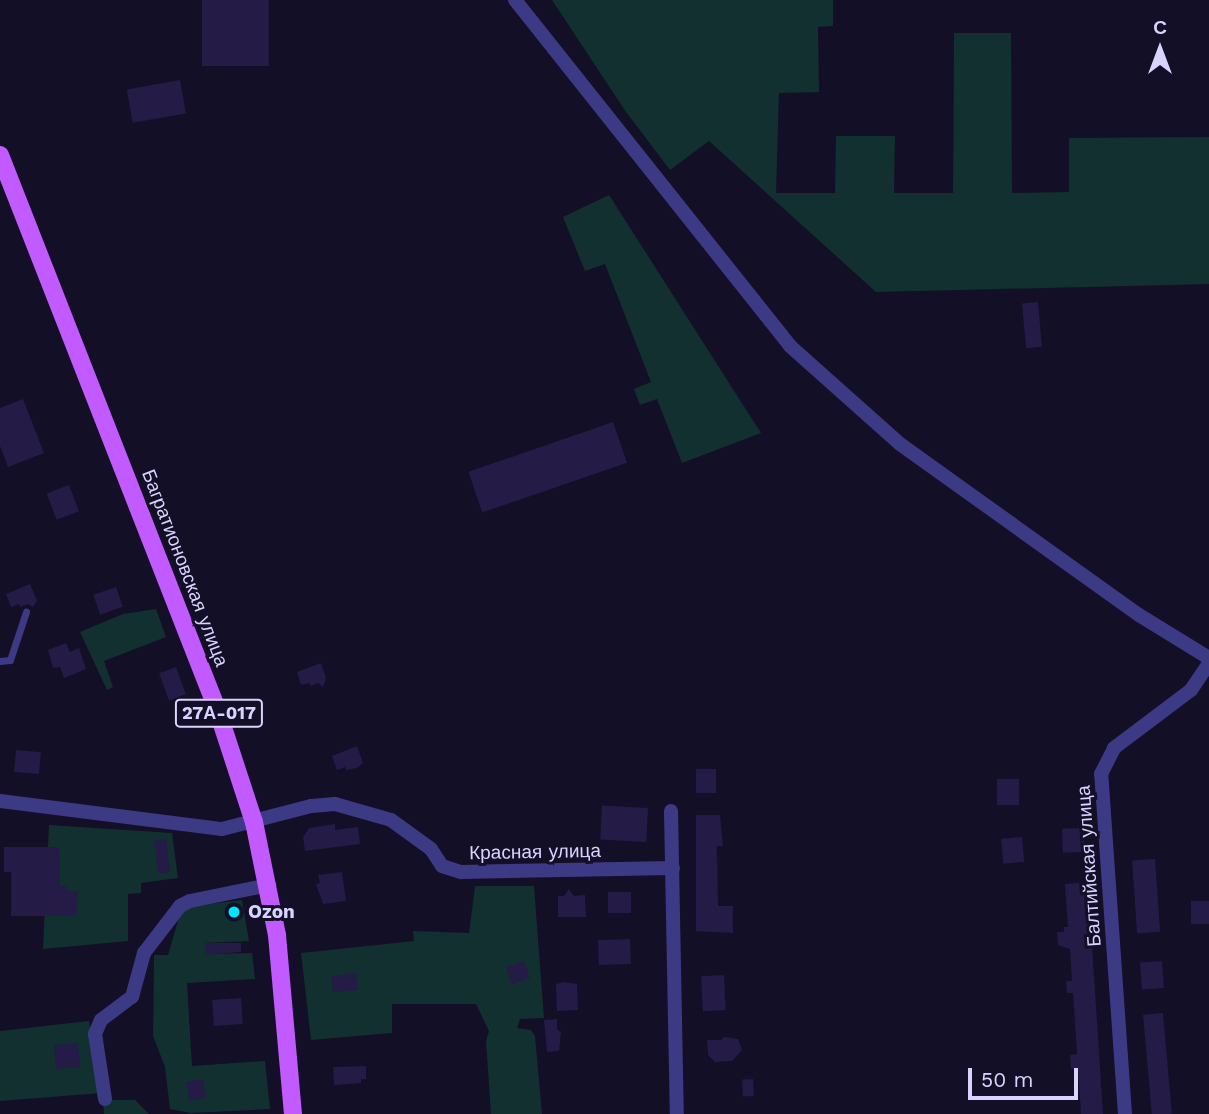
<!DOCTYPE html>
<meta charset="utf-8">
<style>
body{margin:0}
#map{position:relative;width:1209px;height:1114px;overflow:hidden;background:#130f26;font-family:"Work Sans",sans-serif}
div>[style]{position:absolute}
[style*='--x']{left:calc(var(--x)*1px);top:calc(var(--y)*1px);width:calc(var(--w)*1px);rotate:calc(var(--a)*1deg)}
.green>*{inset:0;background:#12302f}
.building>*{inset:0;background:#241b47;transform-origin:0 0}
.service>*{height:7px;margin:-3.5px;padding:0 3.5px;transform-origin:3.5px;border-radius:3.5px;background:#3d3a85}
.minor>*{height:14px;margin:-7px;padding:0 7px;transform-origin:7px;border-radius:7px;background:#3d3a85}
.primary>*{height:18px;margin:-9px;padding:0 9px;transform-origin:9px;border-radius:9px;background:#c25bff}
.dots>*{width:19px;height:19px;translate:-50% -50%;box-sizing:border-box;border:4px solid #130f26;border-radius:50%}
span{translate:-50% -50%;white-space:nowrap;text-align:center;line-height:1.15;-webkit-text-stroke:6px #130f26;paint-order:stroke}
.shield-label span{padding:2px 5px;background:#130f26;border:2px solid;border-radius:5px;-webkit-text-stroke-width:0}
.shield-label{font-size:18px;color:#d9d4ff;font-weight:700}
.street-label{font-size:19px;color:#d9d4ff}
.poi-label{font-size:19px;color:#d9d4ff;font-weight:700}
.left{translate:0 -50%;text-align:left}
.north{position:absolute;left:1125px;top:14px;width:70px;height:70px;-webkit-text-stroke:5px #130f26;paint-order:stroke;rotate:0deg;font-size:19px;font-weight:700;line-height:28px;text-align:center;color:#d9d4ff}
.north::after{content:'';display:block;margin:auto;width:24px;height:32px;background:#d9d4ff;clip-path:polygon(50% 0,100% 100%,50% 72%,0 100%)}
.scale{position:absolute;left:968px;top:1068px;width:110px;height:32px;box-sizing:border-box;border:4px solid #d9d4ff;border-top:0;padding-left:9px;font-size:21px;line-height:24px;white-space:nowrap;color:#d9d4ff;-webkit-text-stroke:5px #130f26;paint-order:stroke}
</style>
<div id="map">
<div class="green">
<div style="clip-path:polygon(552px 0,833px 0,833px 26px,818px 27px,819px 92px,779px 93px,776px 193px,835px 193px,836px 136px,895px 136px,894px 193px,953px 193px,954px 33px,1011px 33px,1012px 193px,1069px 192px,1069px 138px,1209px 137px,1209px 284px,876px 292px,709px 141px,670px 170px,626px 112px)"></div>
<div style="clip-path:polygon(609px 195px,761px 433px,682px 463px,657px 399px,640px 405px,634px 389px,651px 382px,605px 264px,585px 271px,563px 217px)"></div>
<div style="clip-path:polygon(156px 609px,166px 637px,104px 661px,113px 687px,107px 690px,80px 632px,123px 614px)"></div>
<div style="clip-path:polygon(49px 825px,172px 833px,178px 878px,141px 883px,141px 893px,128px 894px,128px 941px,43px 949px)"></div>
<div style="clip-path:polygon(475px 886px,534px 886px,544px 1018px,520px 1019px,517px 1028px,531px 1030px,535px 1036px,542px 1114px,491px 1114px,486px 1041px,489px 1031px,476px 1004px,392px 1004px,392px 1033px,311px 1040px,301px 953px,414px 941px,413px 931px,469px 933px)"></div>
<div style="clip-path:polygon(242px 900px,249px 941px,205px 943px,205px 954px,252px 953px,255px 979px,187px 983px,192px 1066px,265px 1061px,270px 1109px,191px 1113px,170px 1109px,165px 1067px,153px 1036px,154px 955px,168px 955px,182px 907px)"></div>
<div style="clip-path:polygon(89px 1021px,102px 1093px,0 1101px,0 1031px)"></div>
<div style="clip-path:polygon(103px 1100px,135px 1100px,149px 1114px,104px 1114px)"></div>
</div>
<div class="building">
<div style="left:202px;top:0;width:67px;height:66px"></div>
<div style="left:180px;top:80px;width:34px;height:54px;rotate:80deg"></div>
<div style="left:1038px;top:302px;width:45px;height:16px;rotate:85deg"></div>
<div style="clip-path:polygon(23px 399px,44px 453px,8px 467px,0 446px,0 408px)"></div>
<div style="left:613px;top:422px;width:43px;height:153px;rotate:71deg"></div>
<div style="left:69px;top:485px;width:28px;height:24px;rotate:69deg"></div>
<div style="clip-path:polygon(30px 584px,37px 601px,33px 607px,28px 604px,20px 607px,19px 604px,11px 607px,6px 594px)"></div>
<div style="left:116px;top:587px;width:21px;height:24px;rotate:71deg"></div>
<div style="clip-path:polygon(66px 643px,70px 652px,79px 648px,86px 669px,64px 678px,60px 667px,53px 668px,48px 650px)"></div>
<div style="clip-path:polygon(321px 663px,326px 678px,323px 687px,318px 683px,311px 686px,309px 683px,301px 685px,297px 672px)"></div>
<div style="left:176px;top:667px;width:29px;height:18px;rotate:70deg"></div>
<div style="clip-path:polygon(357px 746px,363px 763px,357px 768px,346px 770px,345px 767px,337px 770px,332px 756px)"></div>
<div style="left:16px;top:750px;width:25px;height:22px;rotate:5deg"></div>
<div style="left:696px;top:769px;width:20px;height:24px"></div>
<div style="left:997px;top:779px;width:22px;height:26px"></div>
<div style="left:648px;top:808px;width:34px;height:46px;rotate:93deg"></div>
<div style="clip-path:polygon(696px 815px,720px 815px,723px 846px,717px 846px,718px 906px,733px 906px,733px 933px,696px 931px)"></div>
<div style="clip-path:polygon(335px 824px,335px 830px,358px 827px,360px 844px,305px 851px,303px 837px,309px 828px)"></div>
<div style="left:1084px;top:828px;width:24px;height:22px;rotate:88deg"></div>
<div style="left:1022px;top:837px;width:25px;height:21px;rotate:85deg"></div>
<div style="left:166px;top:839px;width:33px;height:12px;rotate:83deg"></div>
<div style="clip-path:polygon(4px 847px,59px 847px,60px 886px,66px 886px,67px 891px,78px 891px,76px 916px,11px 916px,11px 872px,4px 872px)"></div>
<div style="left:1155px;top:859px;width:73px;height:23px;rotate:86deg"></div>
<div style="clip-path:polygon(342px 872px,346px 901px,323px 904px,316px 884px,320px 883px,318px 875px)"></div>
<div style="clip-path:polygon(1088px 882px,1095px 991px,1103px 1114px,1081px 1114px,1078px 1068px,1071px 1069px,1070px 1055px,1077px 1054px,1073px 993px,1067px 993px,1066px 981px,1072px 981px,1070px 949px,1058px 945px,1057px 932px,1064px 932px,1064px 927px,1068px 927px,1065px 884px)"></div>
<div style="clip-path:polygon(569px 889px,574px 896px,585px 895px,586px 917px,558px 917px,558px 896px,564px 896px)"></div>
<div style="left:631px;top:892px;width:21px;height:23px;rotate:90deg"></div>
<div style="left:1209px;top:901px;width:23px;height:18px;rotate:90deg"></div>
<div style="left:630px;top:939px;width:25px;height:32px;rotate:88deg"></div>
<div style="clip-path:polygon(205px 943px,241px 943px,241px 952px,205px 955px)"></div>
<div style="left:524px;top:961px;width:18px;height:19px;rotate:71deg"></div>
<div style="left:1162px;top:961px;width:27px;height:22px;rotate:86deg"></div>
<div style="left:356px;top:973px;width:17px;height:25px;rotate:83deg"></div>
<div style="left:724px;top:975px;width:35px;height:23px;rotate:87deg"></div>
<div style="clip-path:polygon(564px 982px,577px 984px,578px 1010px,557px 1011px,556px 984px)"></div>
<div style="left:241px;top:998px;width:26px;height:29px;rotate:86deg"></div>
<div style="left:1163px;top:1013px;width:101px;height:20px;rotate:85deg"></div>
<div style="clip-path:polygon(557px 1019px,557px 1029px,561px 1032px,559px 1051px,547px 1052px,544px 1020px)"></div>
<div style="clip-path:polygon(724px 1037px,738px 1039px,742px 1050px,732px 1061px,715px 1062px,708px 1055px,707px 1040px,721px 1040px)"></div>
<div style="left:78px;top:1043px;width:24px;height:24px;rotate:85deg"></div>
<div style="clip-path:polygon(366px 1066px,366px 1079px,361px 1079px,361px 1083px,334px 1085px,333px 1067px)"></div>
<div style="left:203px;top:1079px;width:19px;height:17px;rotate:81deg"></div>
<div style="left:753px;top:1079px;width:17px;height:11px;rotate:87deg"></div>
</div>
<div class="service">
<div style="--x:0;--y:661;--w:10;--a:-6"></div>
<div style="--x:10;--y:660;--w:51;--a:-71.6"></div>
</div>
<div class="minor">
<div style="--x:515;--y:0;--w:442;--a:51.5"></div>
<div style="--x:790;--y:346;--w:147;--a:41.7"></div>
<div style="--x:900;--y:444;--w:294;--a:35.6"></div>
<div style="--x:1139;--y:615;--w:82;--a:31.6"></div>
<div style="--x:0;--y:801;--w:224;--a:7.2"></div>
<div style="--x:222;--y:829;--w:92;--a:-14.5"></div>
<div style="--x:311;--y:806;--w:24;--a:-5"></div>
<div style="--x:335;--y:804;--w:58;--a:15.9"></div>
<div style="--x:391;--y:820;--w:49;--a:35.9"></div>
<div style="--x:431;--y:849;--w:20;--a:57"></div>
<div style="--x:442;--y:866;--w:20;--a:18"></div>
<div style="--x:461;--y:872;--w:212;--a:-1.1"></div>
<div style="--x:671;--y:811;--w:303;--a:88.9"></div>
<div style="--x:105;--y:1099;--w:66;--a:-98.7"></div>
<div style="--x:95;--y:1034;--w:15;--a:-67"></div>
<div style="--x:101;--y:1020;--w:39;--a:-37"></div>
<div style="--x:132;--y:997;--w:46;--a:-74.7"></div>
<div style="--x:144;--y:953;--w:59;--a:-52.5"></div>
<div style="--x:180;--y:906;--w:11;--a:-27"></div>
<div style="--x:190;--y:901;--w:81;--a:-11.4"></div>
<div style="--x:1125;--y:1114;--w:341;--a:-94"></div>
<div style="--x:1101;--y:774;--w:29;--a:-63"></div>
<div style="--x:1114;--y:748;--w:96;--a:-37"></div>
<div style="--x:1191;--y:690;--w:32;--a:-56"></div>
</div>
<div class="primary">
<div style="--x:0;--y:155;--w:595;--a:68.61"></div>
<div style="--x:217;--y:709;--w:119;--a:71.9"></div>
<div style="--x:254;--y:822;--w:115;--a:78.5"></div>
<div style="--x:277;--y:935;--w:180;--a:84.9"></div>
</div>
<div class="dots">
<div style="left:234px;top:912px;background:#00e5ff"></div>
</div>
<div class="shield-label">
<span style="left:219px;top:713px">27А-017</span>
</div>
<div class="street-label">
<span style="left:185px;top:568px;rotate:69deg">Багратионовская улица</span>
<span style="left:535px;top:852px;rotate:-1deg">Красная улица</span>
<span style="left:1089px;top:866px;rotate:-94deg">Балтийская улица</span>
</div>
<div class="poi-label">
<span class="left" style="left:248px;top:912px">Ozon</span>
</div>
<div class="north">С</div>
<div class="scale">50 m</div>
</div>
